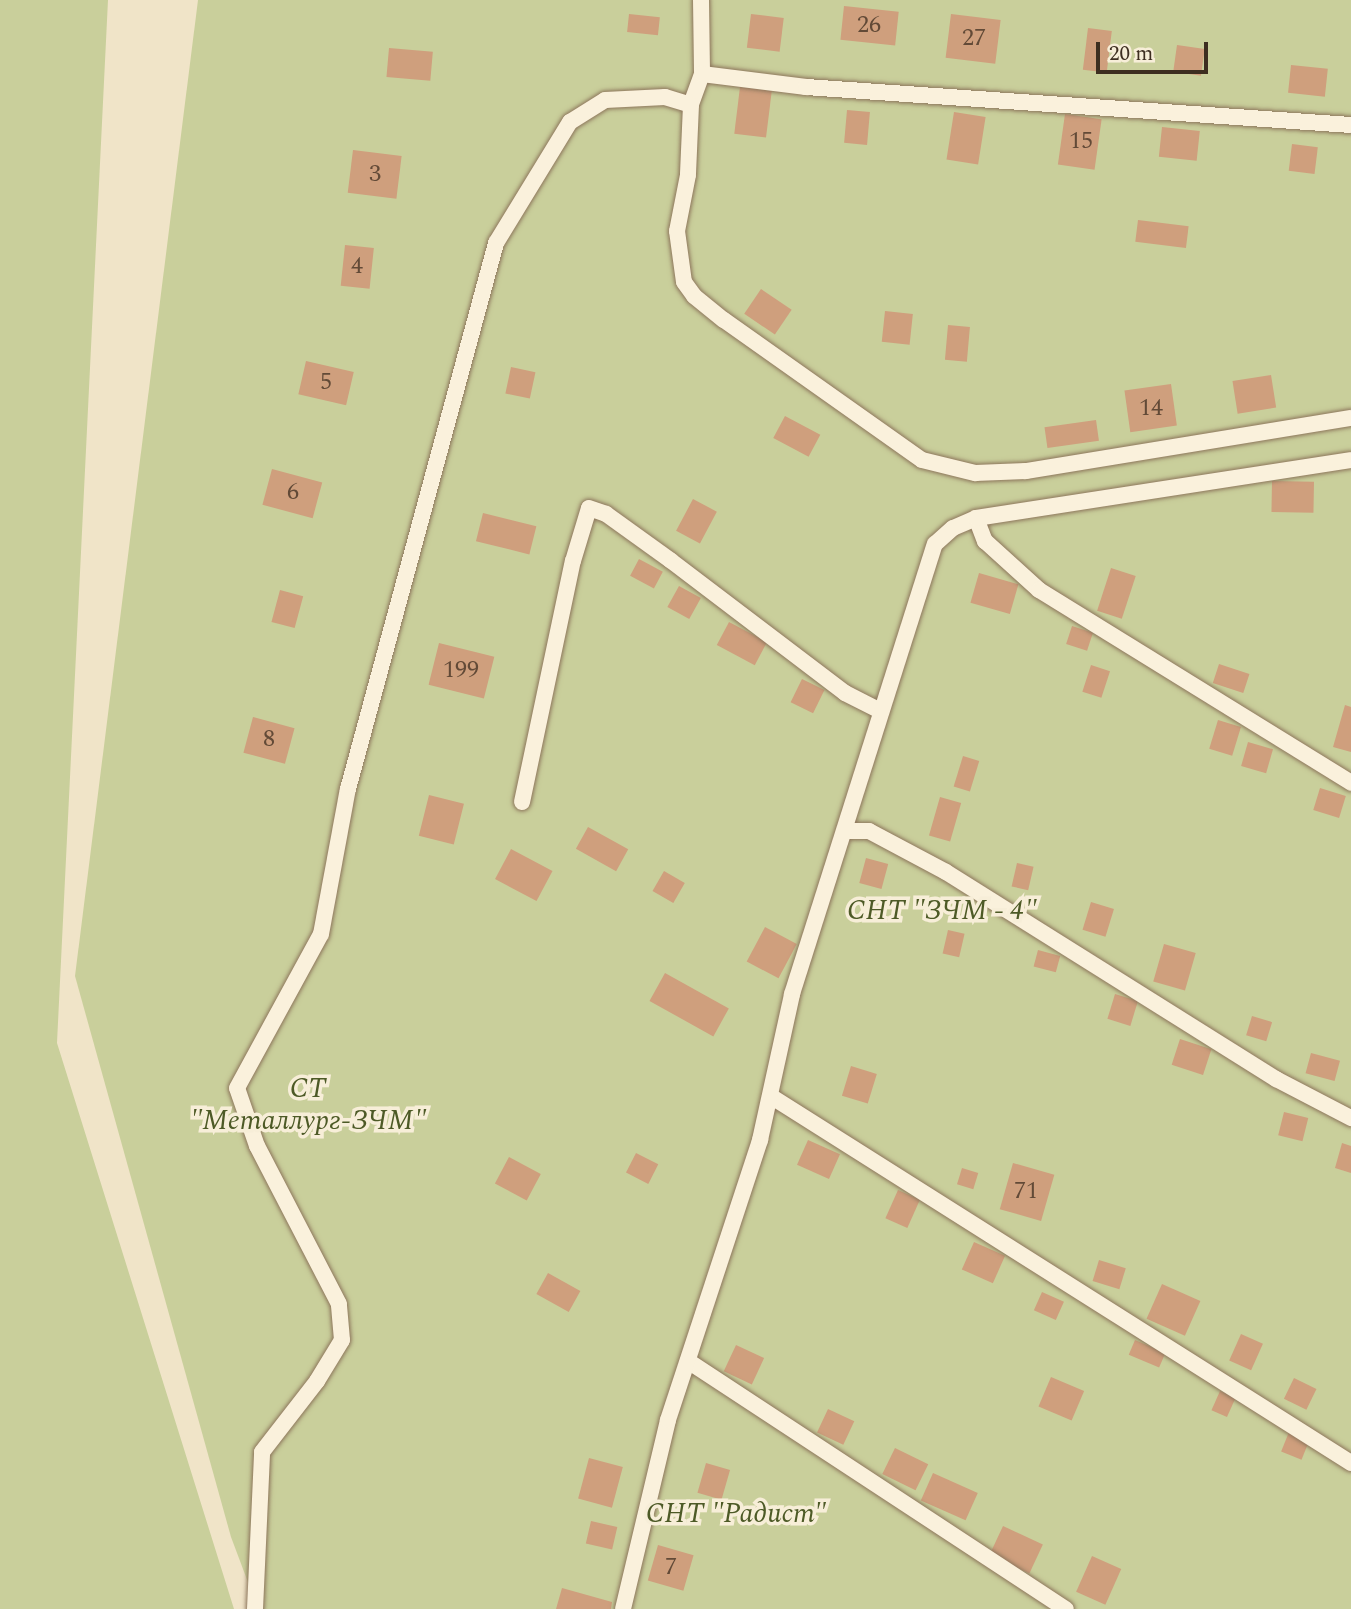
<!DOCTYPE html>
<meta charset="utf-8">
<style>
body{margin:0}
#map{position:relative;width:1351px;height:1609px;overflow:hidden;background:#f0e4c8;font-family:Spectral,serif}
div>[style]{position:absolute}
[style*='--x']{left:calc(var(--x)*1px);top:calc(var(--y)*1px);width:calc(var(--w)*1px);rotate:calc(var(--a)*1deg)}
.green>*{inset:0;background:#c9cf9b}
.building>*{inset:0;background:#cf9f7d;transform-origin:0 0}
.roads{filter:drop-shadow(0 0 2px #8d765c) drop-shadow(0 0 2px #8d765c)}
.service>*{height:16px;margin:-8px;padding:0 8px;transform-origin:8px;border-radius:8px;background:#faf1dc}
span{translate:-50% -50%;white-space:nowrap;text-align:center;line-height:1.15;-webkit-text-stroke:7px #f7eed8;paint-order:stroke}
.number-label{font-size:24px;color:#624a37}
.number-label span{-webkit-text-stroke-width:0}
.park-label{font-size:28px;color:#4d5a26;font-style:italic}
.scale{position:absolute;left:1096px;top:42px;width:112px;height:32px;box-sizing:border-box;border:4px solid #3d2e20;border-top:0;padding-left:9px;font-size:21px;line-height:24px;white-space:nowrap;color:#3d2e20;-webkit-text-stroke:5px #f7eed8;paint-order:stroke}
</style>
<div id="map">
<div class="green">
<div style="clip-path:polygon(0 0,108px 0,57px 1043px,234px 1609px,0 1609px)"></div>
<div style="clip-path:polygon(198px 0,1351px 0,1351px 1609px,258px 1609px,231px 1537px,75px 976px)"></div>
</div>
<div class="building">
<div style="left:844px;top:6px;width:55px;height:34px;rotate:6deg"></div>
<div style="left:629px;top:14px;width:31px;height:18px;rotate:6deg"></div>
<div style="left:751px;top:14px;width:33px;height:34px;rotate:7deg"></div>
<div style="left:951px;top:14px;width:50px;height:44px;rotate:7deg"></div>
<div style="left:1088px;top:28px;width:24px;height:42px;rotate:7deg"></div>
<div style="left:1177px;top:45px;width:28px;height:27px;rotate:8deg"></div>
<div style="left:389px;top:48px;width:44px;height:29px;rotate:5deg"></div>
<div style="left:1291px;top:65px;width:37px;height:28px;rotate:6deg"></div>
<div style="left:740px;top:87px;width:32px;height:47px;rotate:7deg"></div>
<div style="left:847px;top:110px;width:23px;height:33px;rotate:5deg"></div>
<div style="left:954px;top:112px;width:32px;height:48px;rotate:9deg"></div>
<div style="left:1065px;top:114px;width:37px;height:51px;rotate:8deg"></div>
<div style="left:1162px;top:127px;width:38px;height:30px;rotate:6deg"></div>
<div style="left:1292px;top:144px;width:26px;height:27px;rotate:7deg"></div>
<div style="left:353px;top:150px;width:49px;height:43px;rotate:7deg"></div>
<div style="left:1138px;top:220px;width:51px;height:22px;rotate:7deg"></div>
<div style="left:345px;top:245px;width:29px;height:41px;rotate:6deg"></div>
<div style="left:761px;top:289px;width:37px;height:30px;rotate:34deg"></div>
<div style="left:885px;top:311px;width:28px;height:31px;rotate:6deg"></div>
<div style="left:948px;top:325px;width:22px;height:35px;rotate:5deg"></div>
<div style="left:306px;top:361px;width:49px;height:34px;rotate:13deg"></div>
<div style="left:511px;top:367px;width:25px;height:27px;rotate:12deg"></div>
<div style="left:1271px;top:375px;width:33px;height:39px;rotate:81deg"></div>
<div style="left:1171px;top:384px;width:42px;height:47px;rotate:82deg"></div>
<div style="left:785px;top:416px;width:40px;height:25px;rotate:28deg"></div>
<div style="left:1096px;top:420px;width:21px;height:52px;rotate:82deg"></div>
<div style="left:272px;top:469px;width:52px;height:37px;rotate:15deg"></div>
<div style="left:1272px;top:481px;width:42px;height:31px;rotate:1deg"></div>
<div style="left:693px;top:499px;width:27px;height:36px;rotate:28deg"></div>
<div style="left:483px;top:513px;width:55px;height:29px;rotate:14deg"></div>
<div style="left:639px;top:559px;width:27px;height:19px;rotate:28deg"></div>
<div style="left:1111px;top:568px;width:26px;height:45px;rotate:18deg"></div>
<div style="left:979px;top:573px;width:41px;height:31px;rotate:16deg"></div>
<div style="left:679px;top:586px;width:25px;height:24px;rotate:29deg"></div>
<div style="left:280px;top:590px;width:24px;height:33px;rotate:15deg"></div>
<div style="left:729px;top:622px;width:43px;height:26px;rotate:28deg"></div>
<div style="left:1072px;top:626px;width:22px;height:19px;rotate:18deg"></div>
<div style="left:439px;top:643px;width:57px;height:43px;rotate:14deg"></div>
<div style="left:1219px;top:664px;width:32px;height:20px;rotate:18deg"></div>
<div style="left:1091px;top:665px;width:20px;height:28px;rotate:18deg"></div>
<div style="left:802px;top:679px;width:25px;height:26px;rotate:26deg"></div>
<div style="clip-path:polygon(1345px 705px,1351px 707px,1351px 752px,1333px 747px)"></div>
<div style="left:253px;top:717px;width:43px;height:37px;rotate:15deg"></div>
<div style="left:1218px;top:720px;width:24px;height:30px;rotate:17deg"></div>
<div style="left:1248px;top:742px;width:26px;height:25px;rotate:16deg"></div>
<div style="left:963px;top:756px;width:17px;height:32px;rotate:17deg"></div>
<div style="left:1320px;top:788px;width:27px;height:23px;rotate:17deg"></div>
<div style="left:429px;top:795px;width:36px;height:42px;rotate:14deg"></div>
<div style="left:940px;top:797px;width:22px;height:40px;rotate:16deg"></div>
<div style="left:588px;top:827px;width:46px;height:25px;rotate:29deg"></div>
<div style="left:511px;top:849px;width:47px;height:34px;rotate:28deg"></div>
<div style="left:866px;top:858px;width:23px;height:26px;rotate:15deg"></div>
<div style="left:1017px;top:863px;width:17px;height:24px;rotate:13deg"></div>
<div style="left:664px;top:871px;width:24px;height:23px;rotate:30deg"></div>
<div style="left:1091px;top:902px;width:24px;height:29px;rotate:17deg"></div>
<div style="left:765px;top:927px;width:36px;height:39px;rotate:28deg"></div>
<div style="left:948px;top:930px;width:17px;height:24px;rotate:13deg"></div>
<div style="left:1164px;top:944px;width:33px;height:39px;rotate:16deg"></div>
<div style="left:1038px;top:950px;width:23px;height:17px;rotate:15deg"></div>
<div style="left:665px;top:973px;width:73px;height:32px;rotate:29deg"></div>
<div style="left:1115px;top:994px;width:24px;height:26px;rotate:17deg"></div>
<div style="left:1252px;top:1016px;width:21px;height:20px;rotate:17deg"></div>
<div style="left:1180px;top:1039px;width:33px;height:27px;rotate:18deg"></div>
<div style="left:1311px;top:1053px;width:30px;height:21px;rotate:15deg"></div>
<div style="left:851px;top:1066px;width:27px;height:31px;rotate:17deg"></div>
<div style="left:1284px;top:1112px;width:25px;height:24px;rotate:14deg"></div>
<div style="left:808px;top:1140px;width:35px;height:27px;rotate:24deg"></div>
<div style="clip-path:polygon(1342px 1143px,1351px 1146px,1351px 1173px,1335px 1168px)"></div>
<div style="left:636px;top:1153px;width:25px;height:22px;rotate:27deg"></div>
<div style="left:509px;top:1157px;width:36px;height:30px;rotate:28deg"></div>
<div style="left:1013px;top:1163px;width:43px;height:48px;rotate:16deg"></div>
<div style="left:962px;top:1168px;width:17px;height:17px;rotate:17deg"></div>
<div style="left:898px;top:1190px;width:24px;height:31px;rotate:24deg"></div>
<div style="left:974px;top:1242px;width:34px;height:30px;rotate:24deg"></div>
<div style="left:1099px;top:1260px;width:28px;height:22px;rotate:17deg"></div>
<div style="left:548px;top:1273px;width:37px;height:24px;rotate:29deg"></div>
<div style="left:1162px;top:1284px;width:42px;height:38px;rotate:24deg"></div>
<div style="left:1042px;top:1292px;width:24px;height:20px;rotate:24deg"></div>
<div style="left:1241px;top:1334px;width:24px;height:29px;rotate:24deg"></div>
<div style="left:1135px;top:1340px;width:33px;height:16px;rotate:23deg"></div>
<div style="left:736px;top:1345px;width:31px;height:29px;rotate:25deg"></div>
<div style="left:1051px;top:1377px;width:36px;height:32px;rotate:23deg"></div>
<div style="left:1294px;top:1378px;width:25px;height:23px;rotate:26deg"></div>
<div style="left:1220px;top:1391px;width:17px;height:21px;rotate:24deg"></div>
<div style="left:828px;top:1409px;width:29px;height:26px;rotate:25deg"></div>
<div style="left:1289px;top:1432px;width:22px;height:21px;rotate:22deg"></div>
<div style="left:895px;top:1448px;width:37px;height:29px;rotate:26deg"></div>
<div style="left:589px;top:1458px;width:35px;height:42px;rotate:15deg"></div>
<div style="left:706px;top:1463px;width:25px;height:31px;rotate:16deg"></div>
<div style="left:933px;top:1473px;width:49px;height:30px;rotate:24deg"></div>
<div style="left:591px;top:1521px;width:27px;height:23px;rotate:13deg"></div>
<div style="left:1003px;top:1526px;width:44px;height:32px;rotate:25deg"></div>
<div style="left:658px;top:1545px;width:37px;height:37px;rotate:16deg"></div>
<div style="left:1092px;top:1556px;width:32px;height:39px;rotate:24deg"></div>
<div style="clip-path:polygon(562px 1588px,612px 1602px,611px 1609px,556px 1609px)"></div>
</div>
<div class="roads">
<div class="service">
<div style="--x:701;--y:0;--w:74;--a:89.2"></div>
<div style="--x:702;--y:74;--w:33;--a:110"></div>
<div style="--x:691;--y:105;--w:70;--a:92.5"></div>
<div style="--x:688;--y:175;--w:57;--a:101.1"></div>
<div style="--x:677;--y:231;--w:51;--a:82.2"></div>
<div style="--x:684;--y:282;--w:17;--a:54"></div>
<div style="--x:694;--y:296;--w:38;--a:39"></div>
<div style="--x:724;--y:320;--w:242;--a:35.3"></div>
<div style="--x:922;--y:460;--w:55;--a:13.8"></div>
<div style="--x:975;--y:473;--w:51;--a:-2.2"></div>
<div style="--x:1026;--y:471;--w:329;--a:-9.3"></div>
<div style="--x:702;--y:74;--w:105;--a:7.1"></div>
<div style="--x:806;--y:87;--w:546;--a:3.99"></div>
<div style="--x:976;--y:518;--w:25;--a:69"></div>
<div style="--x:985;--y:541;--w:73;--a:42.2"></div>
<div style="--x:1039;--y:590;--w:367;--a:31.7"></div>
<div style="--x:522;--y:802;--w:246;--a:-78.1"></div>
<div style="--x:573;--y:561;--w:55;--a:-73.2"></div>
<div style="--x:589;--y:508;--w:18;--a:19"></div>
<div style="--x:606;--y:514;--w:79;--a:35.7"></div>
<div style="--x:670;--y:560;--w:220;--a:37.2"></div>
<div style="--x:845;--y:693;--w:39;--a:27"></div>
<div style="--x:845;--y:831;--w:24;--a:0"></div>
<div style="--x:869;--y:831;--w:87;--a:28"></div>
<div style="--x:946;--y:872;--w:390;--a:32.1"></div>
<div style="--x:1276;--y:1079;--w:85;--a:27.5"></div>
<div style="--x:772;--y:1097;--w:685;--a:32.3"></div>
<div style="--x:688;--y:1361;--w:452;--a:33.3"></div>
<div style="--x:255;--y:1609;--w:157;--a:-87.4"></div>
<div style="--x:262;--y:1452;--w:90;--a:-52.2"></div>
<div style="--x:317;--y:1381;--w:48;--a:-58.6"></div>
<div style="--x:342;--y:1340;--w:36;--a:-95"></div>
<div style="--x:339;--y:1304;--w:178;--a:-117.4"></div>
<div style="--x:257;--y:1146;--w:61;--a:-109"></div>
<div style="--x:237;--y:1088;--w:175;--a:-61.4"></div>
<div style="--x:321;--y:934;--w:147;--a:-79.5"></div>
<div style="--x:348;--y:789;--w:566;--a:-74.83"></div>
<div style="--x:496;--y:243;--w:142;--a:-58.6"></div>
<div style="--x:570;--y:122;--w:41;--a:-32.2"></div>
<div style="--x:605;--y:100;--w:60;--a:-2.9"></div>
<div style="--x:665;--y:97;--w:27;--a:17"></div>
<div style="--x:623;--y:1609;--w:194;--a:-76.6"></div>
<div style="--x:668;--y:1420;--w:295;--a:-71.8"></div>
<div style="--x:760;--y:1140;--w:149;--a:-77.6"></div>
<div style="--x:792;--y:994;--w:472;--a:-72.4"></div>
<div style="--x:935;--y:544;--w:24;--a:-42"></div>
<div style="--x:953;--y:528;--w:25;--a:-23"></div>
<div style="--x:976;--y:518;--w:379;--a:-8.8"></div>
</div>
</div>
<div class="number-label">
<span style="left:869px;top:26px">26</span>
<span style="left:974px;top:39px">27</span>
<span style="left:1081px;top:142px">15</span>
<span style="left:375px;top:175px">3</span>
<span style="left:357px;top:267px">4</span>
<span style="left:326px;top:383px">5</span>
<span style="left:1151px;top:409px">14</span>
<span style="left:293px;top:493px">6</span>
<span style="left:461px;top:671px">199</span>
<span style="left:269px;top:740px">8</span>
<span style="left:1026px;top:1192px">71</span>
<span style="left:671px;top:1568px">7</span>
</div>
<div class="park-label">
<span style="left:942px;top:911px">СНТ "ЗЧМ - 4"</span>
<span style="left:308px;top:1105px">СТ<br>"Металлург-ЗЧМ"</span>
<span style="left:736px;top:1514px">СНТ "Радист"</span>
</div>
<div class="scale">20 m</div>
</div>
